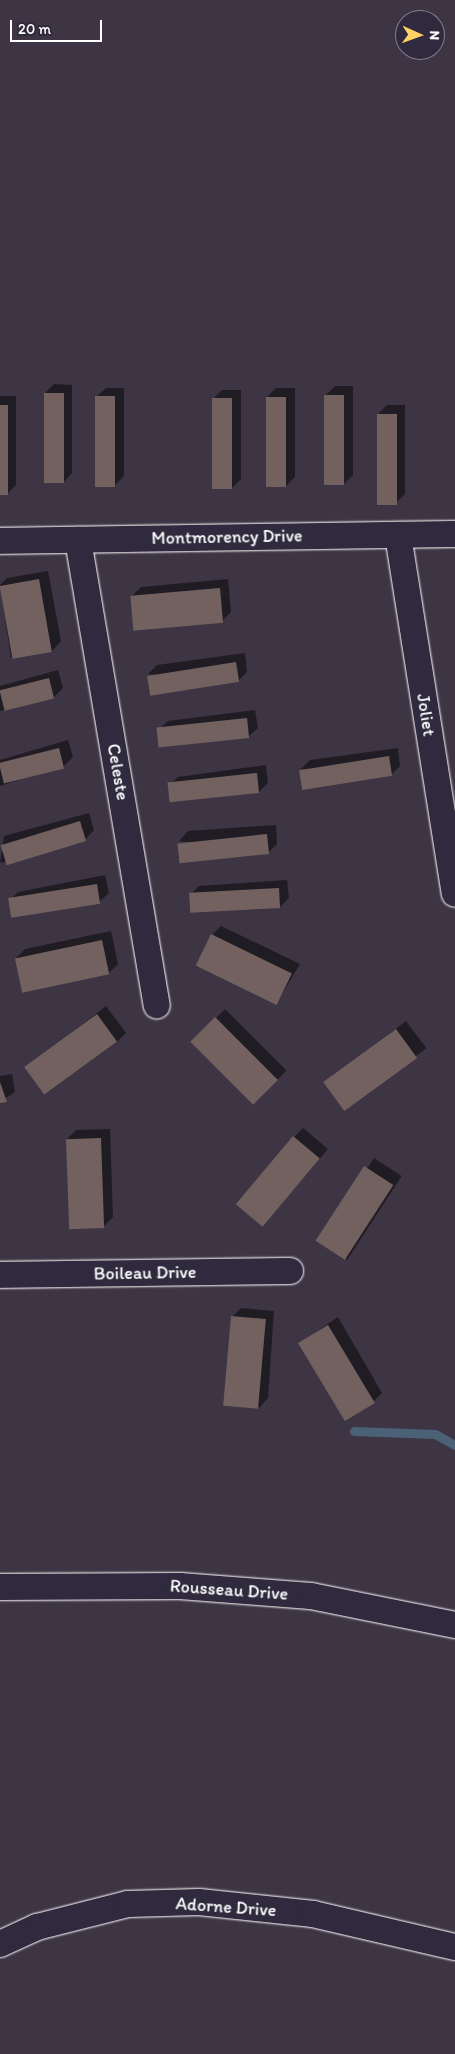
<!DOCTYPE html>
<style>
body{margin:0}
#map{position:relative;width:455px;height:2054px;overflow:hidden;background:#3d3544;font-family:Itim,sans-serif}
div>[style]{position:absolute}
[style*='--x']{left:calc(var(--x)*1px);top:calc(var(--y)*1px);width:calc(var(--w)*1px);rotate:calc(var(--a)*1deg)}
.shadow>*{inset:0;background:#0007;transform-origin:0 0}
.stream>*{height:9px;margin:-4.5px;padding:0 4.5px;transform-origin:4.5px;border-radius:4.5px;background:#4b6176}
.building>*{inset:0;background:#736160;transform-origin:0 0}
.roads{filter:drop-shadow(0 0 1px #fff) drop-shadow(0 0 1px #fff)}
.minor>*{height:26px;margin:-13px;padding:0 13px;transform-origin:13px;border-radius:13px;background:#2f2a3d}
span{translate:-50% -50%;white-space:nowrap;text-align:center;line-height:1.15;-webkit-text-stroke:4px #2f2a3d;paint-order:stroke}
.street-label{font-size:18px;color:#fff}
.north{position:absolute;left:395px;top:10px;width:50px;height:50px;box-sizing:border-box;background:#2f2a3d;border:1px solid #827f8b;border-radius:50%;rotate:92deg;font-size:14px;font-weight:700;line-height:20px;text-align:center;color:#fff}
.north::after{content:'';display:block;margin:auto;width:18px;height:22px;background:#ffd166;clip-path:polygon(50% 0,100% 100%,50% 72%,0 100%)}
.scale{position:absolute;left:10px;top:20px;width:92px;height:22px;box-sizing:border-box;border:2px solid #fff;border-top:0;padding-left:6px;font-size:15px;line-height:18px;white-space:nowrap;color:#fff;-webkit-text-stroke:4px #2f2a3d;paint-order:stroke}
</style>
<div id="map">
<div class="shadow">
<div style="clip-path:polygon(54px 384px,72px 385px,72px 473px,63px 483px,45px 393px)"></div>
<div style="clip-path:polygon(335px 386px,353px 386px,353px 475px,344px 484px,326px 395px)"></div>
<div style="clip-path:polygon(106px 388px,124px 388px,124px 476px,115px 485px,96px 397px)"></div>
<div style="clip-path:polygon(276px 388px,295px 388px,295px 477px,286px 486px,267px 397px)"></div>
<div style="clip-path:polygon(222px 390px,241px 390px,241px 479px,232px 488px,213px 399px)"></div>
<div style="clip-path:polygon(0 396px,16px 396px,16px 485px,7px 494px,0 494px)"></div>
<div style="clip-path:polygon(387px 405px,405px 405px,405px 494px,396px 503px,378px 414px)"></div>
<div style="clip-path:polygon(48px 571px,61px 641px,52px 651px,11px 658px,0 585px,7px 578px)"></div>
<div style="clip-path:polygon(228px 579px,231px 612px,222px 621px,132px 596px,141px 587px)"></div>
<div style="clip-path:polygon(245px 653px,247px 672px,238px 681px,148px 674px,157px 665px)"></div>
<div style="clip-path:polygon(58px 670px,63px 688px,54px 697px,0 711px,0 686px)"></div>
<div style="clip-path:polygon(255px 710px,258px 728px,248px 737px,158px 730px,168px 721px)"></div>
<div style="clip-path:polygon(68px 740px,73px 757px,64px 766px,0 786px,0 760px)"></div>
<div style="clip-path:polygon(398px 748px,400px 766px,391px 775px,301px 769px,310px 760px)"></div>
<div style="clip-path:polygon(266px 765px,268px 783px,259px 792px,169px 786px,178px 777px)"></div>
<div style="clip-path:polygon(89px 813px,94px 830px,85px 840px,0 863px,4px 836px)"></div>
<div style="clip-path:polygon(276px 825px,277px 844px,268px 853px,179px 841px,188px 831px)"></div>
<div style="clip-path:polygon(105px 875px,109px 893px,99px 902px,9px 901px,18px 892px)"></div>
<div style="clip-path:polygon(287px 880px,289px 898px,280px 907px,190px 895px,199px 886px)"></div>
<div style="clip-path:polygon(221px 926px,300px 964px,276px 1004px,212px 935px)"></div>
<div style="clip-path:polygon(111px 931px,118px 964px,109px 973px,23px 991px,16px 958px,25px 949px)"></div>
<div style="clip-path:polygon(106px 1006px,126px 1033px,117px 1042px,26px 1068px)"></div>
<div style="left:225px;top:1009px;width:87px;height:46px;rotate:45deg"></div>
<div style="left:406px;top:1021px;width:34px;height:101px;rotate:53deg"></div>
<div style="clip-path:polygon(12px 1074px,15px 1092px,0 1102px,0 1076px)"></div>
<div style="clip-path:polygon(303px 1128px,328px 1149px,263px 1226px,294px 1137px)"></div>
<div style="clip-path:polygon(110px 1129px,113px 1217px,104px 1226px,67px 1139px,76px 1130px)"></div>
<div style="left:374px;top:1158px;width:33px;height:100px;rotate:33deg"></div>
<div style="clip-path:polygon(241px 1308px,274px 1311px,268px 1398px,259px 1408px,232px 1317px)"></div>
<div style="clip-path:polygon(338px 1317px,382px 1393px,373px 1402px,300px 1343px)"></div>
</div>
<div class="stream">
<div style="--x:354;--y:1431;--w:81;--a:2.1"></div>
<div style="--x:435;--y:1434;--w:23;--a:29"></div>
</div>
<div class="building">
<div style="left:44px;top:393px;width:20px;height:90px"></div>
<div style="left:324px;top:395px;width:20px;height:90px"></div>
<div style="left:95px;top:396px;width:20px;height:91px"></div>
<div style="left:266px;top:397px;width:20px;height:90px"></div>
<div style="left:212px;top:398px;width:20px;height:91px"></div>
<div style="left:0;top:405px;width:8px;height:90px"></div>
<div style="left:377px;top:414px;width:20px;height:91px"></div>
<div style="left:39px;top:579px;width:74px;height:40px;rotate:80deg"></div>
<div style="left:220px;top:588px;width:35px;height:90px;rotate:85deg"></div>
<div style="left:236px;top:662px;width:20px;height:90px;rotate:81deg"></div>
<div style="left:49px;top:678px;width:21px;height:51px;rotate:76deg"></div>
<div style="left:247px;top:718px;width:20px;height:91px;rotate:84deg"></div>
<div style="left:59px;top:748px;width:21px;height:62px;rotate:76deg"></div>
<div style="left:389px;top:756px;width:20px;height:91px;rotate:81deg"></div>
<div style="left:257px;top:773px;width:20px;height:90px;rotate:84deg"></div>
<div style="left:80px;top:821px;width:21px;height:83px;rotate:73deg"></div>
<div style="left:267px;top:834px;width:20px;height:90px;rotate:84deg"></div>
<div style="left:97px;top:884px;width:20px;height:90px;rotate:81deg"></div>
<div style="left:279px;top:888px;width:20px;height:90px;rotate:87deg"></div>
<div style="left:211px;top:934px;width:90px;height:35px;rotate:26deg"></div>
<div style="left:102px;top:940px;width:35px;height:89px;rotate:78deg"></div>
<div style="left:97px;top:1014px;width:34px;height:90px;rotate:54deg"></div>
<div style="left:215px;top:1017px;width:89px;height:35px;rotate:45deg"></div>
<div style="left:396px;top:1029px;width:36px;height:90px;rotate:54deg"></div>
<div style="clip-path:polygon(0 1082px,7px 1102px,0 1103px)"></div>
<div style="left:293px;top:1136px;width:35px;height:89px;rotate:40deg"></div>
<div style="left:101px;top:1138px;width:90px;height:35px;rotate:88deg"></div>
<div style="left:364px;top:1166px;width:35px;height:89px;rotate:33deg"></div>
<div style="left:231px;top:1316px;width:35px;height:90px;rotate:5deg"></div>
<div style="left:328px;top:1325px;width:91px;height:35px;rotate:59deg"></div>
</div>
<div class="roads">
<div class="minor">
<div style="--x:398;--y:535;--w:363;--a:81"></div>
<div style="--x:78;--y:540;--w:472;--a:80.4"></div>
<div style="--x:0;--y:541;--w:455;--a:-0.9"></div>
<div style="--x:0;--y:1275;--w:290;--a:-0.8"></div>
<div style="--x:0;--y:1587;--w:180;--a:-0.3"></div>
<div style="--x:180;--y:1586;--w:131;--a:4.4"></div>
<div style="--x:311;--y:1596;--w:147;--a:11.4"></div>
<div style="--x:0;--y:1944;--w:41;--a:-24.7"></div>
<div style="--x:37;--y:1927;--w:94;--a:-14.2"></div>
<div style="--x:128;--y:1904;--w:71;--a:-1.6"></div>
<div style="--x:199;--y:1902;--w:115;--a:6"></div>
<div style="--x:313;--y:1914;--w:146;--a:13.1"></div>
</div>
</div>
<div class="street-label">
<span style="left:227px;top:537px;rotate:-1deg">Montmorency Drive</span>
<span style="left:426px;top:715px;rotate:81deg">Joliet</span>
<span style="left:118px;top:772px;rotate:80deg">Celeste</span>
<span style="left:145px;top:1273px;rotate:-1deg">Boileau Drive</span>
<span style="left:229px;top:1590px;rotate:4deg">Rousseau Drive</span>
<span style="left:226px;top:1907px;rotate:4deg">Adorne Drive</span>
</div>
<div class="north">N</div>
<div class="scale">20 m</div>
</div>
